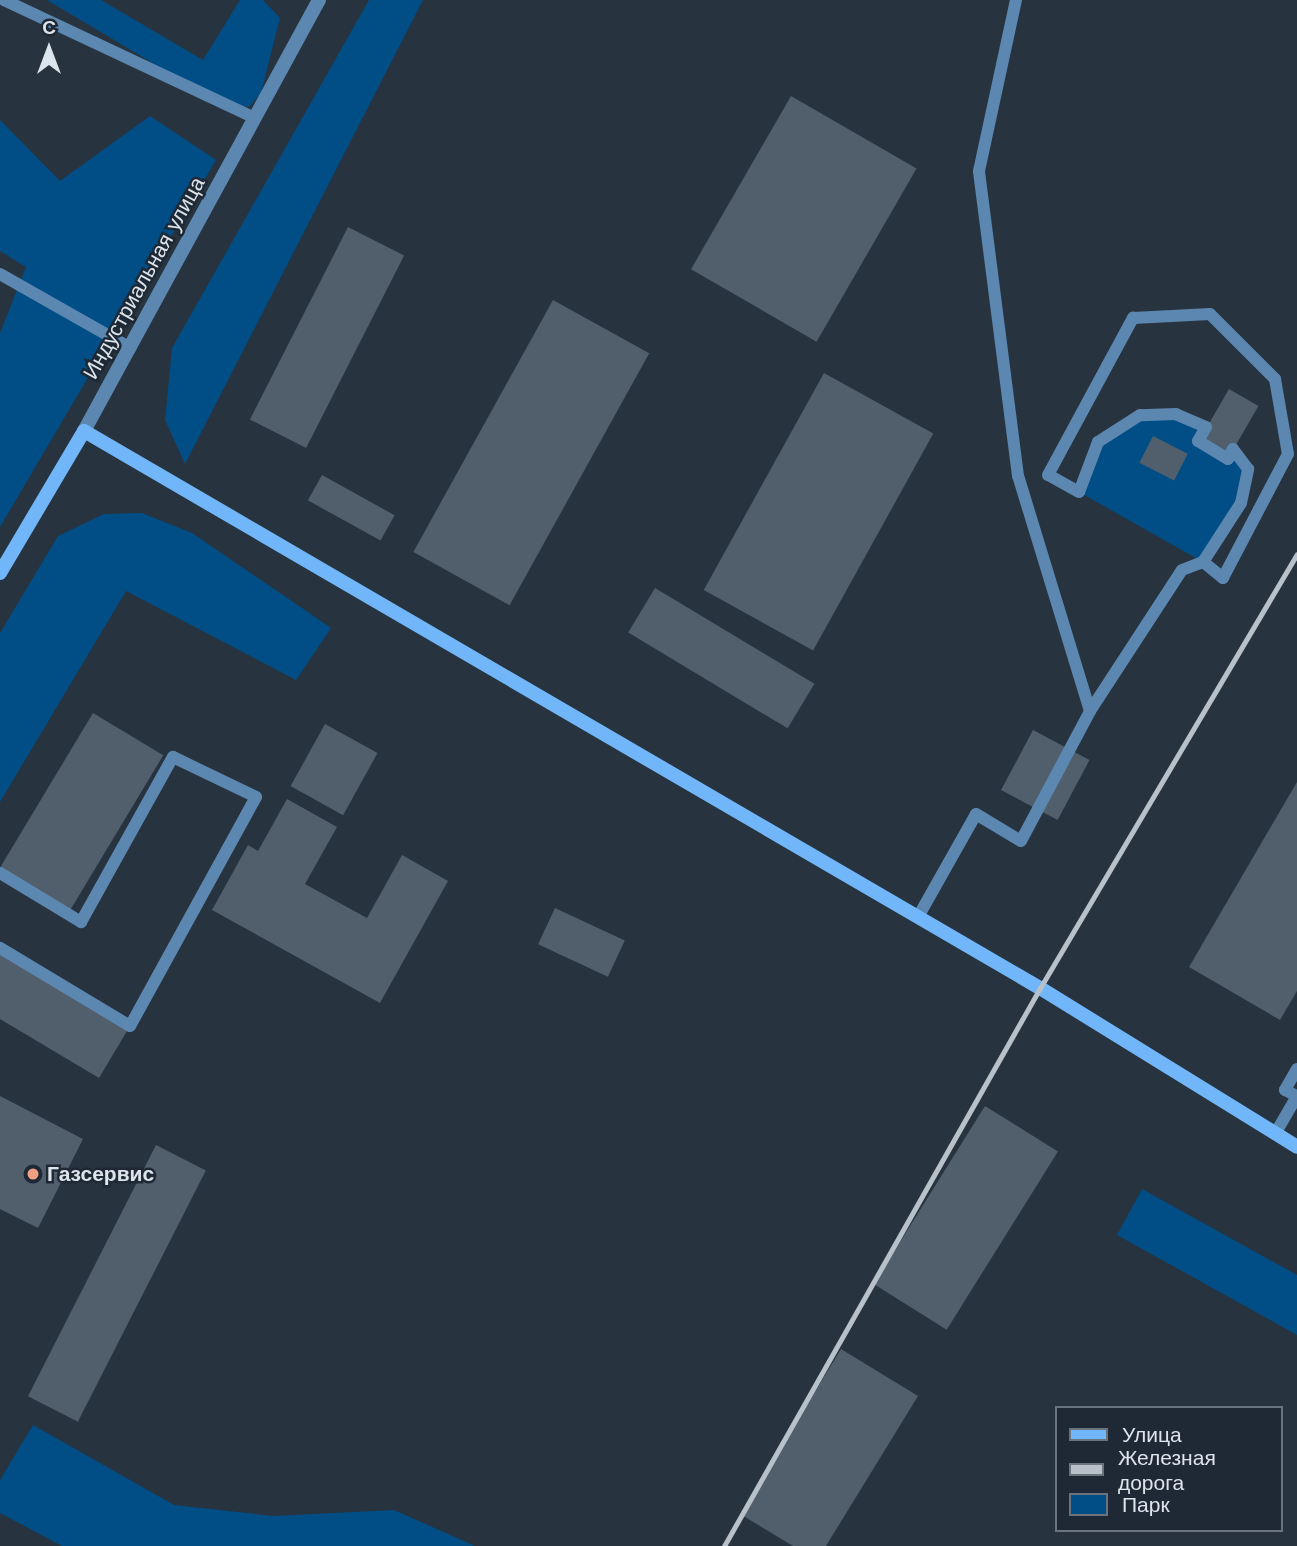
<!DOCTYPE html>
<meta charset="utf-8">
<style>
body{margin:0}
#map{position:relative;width:1297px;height:1546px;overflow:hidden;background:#27333f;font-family:"Work Sans",sans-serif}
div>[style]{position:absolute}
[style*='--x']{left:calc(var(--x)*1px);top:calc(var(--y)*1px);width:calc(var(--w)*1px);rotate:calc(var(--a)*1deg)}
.green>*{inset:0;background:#014e86}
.building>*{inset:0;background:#515f6c;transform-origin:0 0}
.lane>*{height:12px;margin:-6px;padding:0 6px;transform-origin:6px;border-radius:6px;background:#5c87b0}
.street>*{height:14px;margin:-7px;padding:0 7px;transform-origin:7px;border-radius:7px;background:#5c87b0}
.secondary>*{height:14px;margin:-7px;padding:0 7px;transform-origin:7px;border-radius:7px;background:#70b6f9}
.rail>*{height:5px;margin:-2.5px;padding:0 2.5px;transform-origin:2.5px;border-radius:2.5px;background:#b8c1c9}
.dots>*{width:19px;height:19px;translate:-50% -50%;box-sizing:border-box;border:4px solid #1e2935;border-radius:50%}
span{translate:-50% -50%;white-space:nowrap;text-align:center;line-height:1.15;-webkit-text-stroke:5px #1e2935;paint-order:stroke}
.street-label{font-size:21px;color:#dce4ec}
.poi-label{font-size:21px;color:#dce4ec;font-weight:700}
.left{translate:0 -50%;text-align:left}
.legend{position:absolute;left:1055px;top:1406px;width:228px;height:126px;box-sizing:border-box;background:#1e2935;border:2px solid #6a747e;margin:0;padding:9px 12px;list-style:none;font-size:21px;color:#dce4ec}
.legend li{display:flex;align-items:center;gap:14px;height:35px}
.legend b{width:35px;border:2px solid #6a747e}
.north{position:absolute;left:14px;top:14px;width:70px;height:70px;-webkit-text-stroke:5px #1e2935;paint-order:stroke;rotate:0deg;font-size:19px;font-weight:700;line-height:28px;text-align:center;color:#dce4ec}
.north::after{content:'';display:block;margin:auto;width:24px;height:32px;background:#dce4ec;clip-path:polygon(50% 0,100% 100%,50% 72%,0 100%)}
</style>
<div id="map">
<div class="green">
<div style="clip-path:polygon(47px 0,101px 0,203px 60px,240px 0,263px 0,280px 18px,261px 93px,249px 107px,223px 105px)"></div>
<div style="clip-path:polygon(369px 0,423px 0,185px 464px,165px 420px,172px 348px)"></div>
<div style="clip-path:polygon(150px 116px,216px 160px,0 527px,0 333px,26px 267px,0 251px,0 120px,60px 181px)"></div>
<div style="clip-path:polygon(1176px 414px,1233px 449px,1248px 469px,1241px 503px,1203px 562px,1079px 492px,1098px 442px,1140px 415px)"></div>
<div style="clip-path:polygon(142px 513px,192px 533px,331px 628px,296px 680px,126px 591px,0 802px,0 633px,58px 536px,104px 514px)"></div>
<div style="clip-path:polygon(1142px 1189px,1297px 1275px,1297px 1335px,1117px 1235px)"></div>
<div style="clip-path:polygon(33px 1425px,174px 1505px,273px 1516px,394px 1510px,475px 1546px,62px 1546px,0 1513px,0 1480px)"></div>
</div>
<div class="building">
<div style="left:791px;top:96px;width:145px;height:200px;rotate:30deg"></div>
<div style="left:348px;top:227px;width:63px;height:216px;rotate:27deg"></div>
<div style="left:553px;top:300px;width:110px;height:288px;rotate:29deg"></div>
<div style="left:824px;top:373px;width:125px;height:248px;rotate:29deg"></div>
<div style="left:1229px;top:389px;width:34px;height:61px;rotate:30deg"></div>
<div style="left:1153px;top:436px;width:39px;height:30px;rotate:27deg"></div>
<div style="left:322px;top:475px;width:83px;height:29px;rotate:29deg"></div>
<div style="left:655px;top:588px;width:186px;height:52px;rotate:31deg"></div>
<div style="left:93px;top:713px;width:82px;height:182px;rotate:31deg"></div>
<div style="left:325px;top:724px;width:60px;height:71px;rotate:29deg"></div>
<div style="left:1033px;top:730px;width:64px;height:68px;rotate:28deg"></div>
<div style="clip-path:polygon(1297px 782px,1297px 991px,1280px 1020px,1189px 967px)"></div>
<div style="clip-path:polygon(287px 799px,337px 827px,305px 884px,367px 918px,402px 855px,448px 881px,380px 1003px,212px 910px,248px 845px,258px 851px)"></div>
<div style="left:555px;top:908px;width:77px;height:40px;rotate:25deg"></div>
<div style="clip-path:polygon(0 950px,130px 1026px,99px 1078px,0 1019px)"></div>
<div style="clip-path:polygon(0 1096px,83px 1139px,38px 1228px,0 1209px)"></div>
<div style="left:985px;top:1106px;width:86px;height:210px;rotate:32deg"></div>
<div style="left:156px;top:1145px;width:56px;height:282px;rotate:27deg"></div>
<div style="clip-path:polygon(841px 1349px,918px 1396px,826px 1546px,793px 1546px,740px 1514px)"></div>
</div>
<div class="lane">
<div style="--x:4;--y:0;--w:277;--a:25.2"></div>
<div style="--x:0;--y:274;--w:150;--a:29.6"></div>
<div style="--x:1090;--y:711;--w:168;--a:-56.9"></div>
<div style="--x:1182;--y:570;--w:22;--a:-21"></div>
<div style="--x:1203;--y:562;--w:70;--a:-57.2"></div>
<div style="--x:1241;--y:503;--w:35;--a:-78"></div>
<div style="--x:1248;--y:469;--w:25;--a:-127"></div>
<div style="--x:1233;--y:449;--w:11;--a:117"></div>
<div style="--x:1228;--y:459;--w:35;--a:-149"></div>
<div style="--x:1198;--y:441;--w:16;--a:-60"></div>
<div style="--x:1206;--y:427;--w:33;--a:-157"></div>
<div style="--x:1176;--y:414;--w:36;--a:178"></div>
<div style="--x:1140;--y:415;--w:50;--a:147.3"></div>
<div style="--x:1098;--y:442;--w:53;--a:110.8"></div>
<div style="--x:1079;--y:492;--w:35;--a:-151"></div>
<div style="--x:1048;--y:475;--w:179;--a:-61.6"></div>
<div style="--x:1133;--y:318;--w:77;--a:-3"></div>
<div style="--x:1210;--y:314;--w:92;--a:45"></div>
<div style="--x:1275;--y:379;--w:76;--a:80.2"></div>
<div style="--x:1288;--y:454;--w:140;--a:117.7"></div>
<div style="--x:1223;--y:578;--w:26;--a:-141"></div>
<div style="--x:0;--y:873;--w:95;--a:31.2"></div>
<div style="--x:81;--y:922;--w:189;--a:-60.9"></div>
<div style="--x:173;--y:757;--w:92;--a:25.7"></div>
<div style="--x:256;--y:797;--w:261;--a:118.8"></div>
<div style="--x:130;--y:1026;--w:152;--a:-149"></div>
<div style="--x:918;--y:917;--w:118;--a:-60.6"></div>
<div style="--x:976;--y:814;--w:52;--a:31"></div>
<div style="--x:1021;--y:841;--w:147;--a:-62"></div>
<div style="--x:1090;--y:711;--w:246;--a:-107"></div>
<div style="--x:1018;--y:476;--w:307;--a:-97.3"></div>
<div style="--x:979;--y:171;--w:175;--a:-77.8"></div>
<div style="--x:1297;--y:1069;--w:24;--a:120"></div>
<div style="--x:1285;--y:1090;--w:13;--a:27"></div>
<div style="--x:1275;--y:1134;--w:44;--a:-59.9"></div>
</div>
<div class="street">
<div style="--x:84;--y:431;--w:491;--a:-61.4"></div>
</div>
<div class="secondary">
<div style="--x:0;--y:573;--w:165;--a:-59.4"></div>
<div style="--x:84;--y:431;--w:1106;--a:30.23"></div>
<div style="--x:1040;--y:988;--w:302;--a:31.7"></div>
</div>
<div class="rail">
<div style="--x:724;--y:1546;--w:641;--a:-60.48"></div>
<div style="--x:1040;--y:988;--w:504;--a:-59.37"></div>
</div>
<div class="dots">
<div style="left:33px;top:1174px;background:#f39f84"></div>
</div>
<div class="street-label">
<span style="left:144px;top:278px;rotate:-61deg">Индустриальная улица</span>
</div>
<div class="poi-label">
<span class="left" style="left:47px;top:1174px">Газсервис</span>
</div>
<ul class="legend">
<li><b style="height:9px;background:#70b6f9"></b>Улица</li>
<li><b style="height:9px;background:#b8c1c9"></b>Железная дорога</li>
<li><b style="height:19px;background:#014e86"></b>Парк</li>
</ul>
<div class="north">С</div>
</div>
